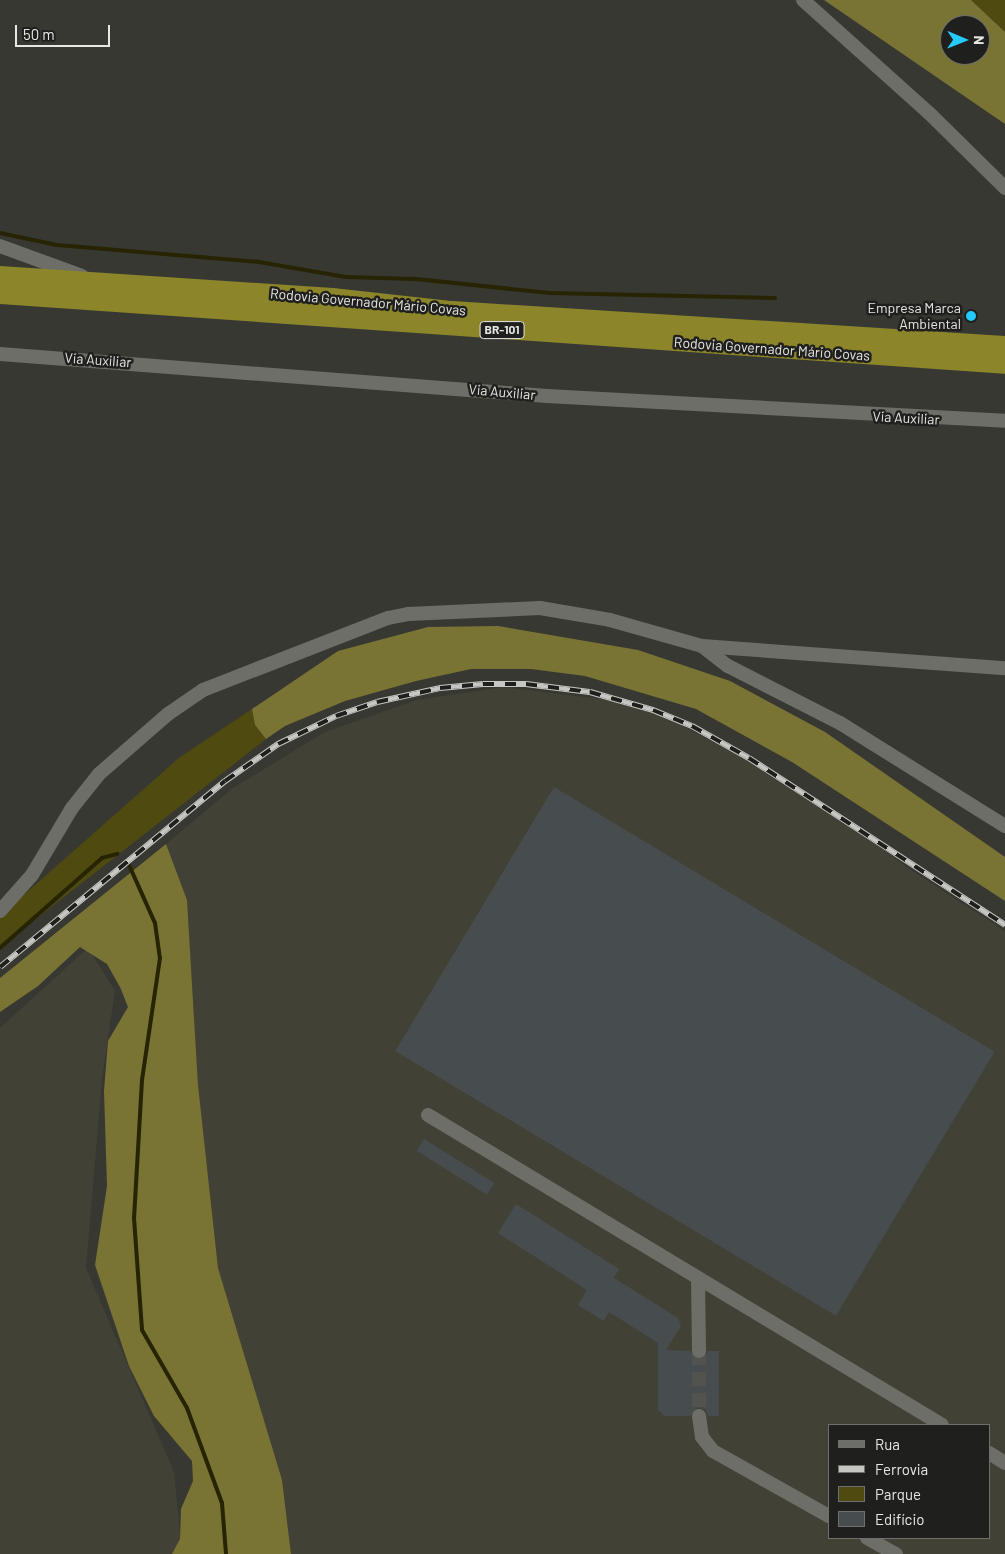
<!DOCTYPE html>
<meta charset="utf-8">
<style>
body{margin:0}
#map{position:relative;width:1005px;height:1554px;overflow:hidden;background:#383833;font-family:Barlow,sans-serif}
div>[style]{position:absolute}
[style*='--x']{left:calc(var(--x)*1px);top:calc(var(--y)*1px);width:calc(var(--w)*1px);rotate:calc(var(--a)*1deg)}
.built>*{inset:0;background:#424136}
.green>*{inset:0;background:#4e4a10}
.forest>*{inset:0;background:#797434}
.stream>*{height:4px;margin:-2px;padding:0 2px;transform-origin:2px;border-radius:2px;background:#262402}
.building>*{inset:0;background:#474d4f;transform-origin:0 0}
.minor-tunnel>*{height:14px;margin-top:-7px;transform-origin:0;background:repeating-linear-gradient(90deg,#52524e 0 14px,transparent 0 21px)}
.minor>*{height:14px;margin:-7px;padding:0 7px;transform-origin:7px;border-radius:7px;background:#6e6e69}
.highway>*{height:20px;margin:-10px;padding:0 10px;transform-origin:10px;border-radius:10px;background:#8c852a}
.rail>*{height:5.5px;margin-top:-2.75px;transform-origin:0;background:repeating-linear-gradient(90deg,#1f1f1d 0 11px,#c6c6c2 0 22px);box-sizing:border-box;border-block:1px solid #c6c6c2}
.dots>*{width:14px;height:14px;translate:-50% -50%;box-sizing:border-box;border:2px solid #1f1f1d;border-radius:50%}
span{translate:-50% -50%;white-space:nowrap;text-align:center;line-height:1.15;-webkit-text-stroke:5px #1f1f1d;paint-order:stroke}
.shield-label span{padding:1px 4px;background:#1f1f1d;border:1px solid;border-radius:4px;-webkit-text-stroke-width:0}
.shield-label{font-size:12px;color:#e7e7e4;font-weight:700}
.street-label{font-size:14px;color:#e7e7e4}
.poi-label{font-size:14px;color:#e7e7e4}
.right{translate:-100% -50%;text-align:right}
.legend{position:absolute;left:828px;top:1424px;width:162px;height:115px;box-sizing:border-box;background:#1f1f1d;border:1px solid #6f6f6d;margin:0;padding:6px 9px;list-style:none;font-size:15px;color:#e7e7e4}
.legend li{display:flex;align-items:center;gap:10px;height:25px}
.legend b{width:25px;border:1px solid #6f6f6d}
.north{position:absolute;left:940px;top:15px;width:50px;height:50px;box-sizing:border-box;background:#1f1f1d;border:1px solid #6f6f6d;border-radius:50%;rotate:91deg;font-size:14px;font-weight:700;line-height:20px;text-align:center;color:#e7e7e4}
.north::after{content:'';display:block;margin:auto;width:18px;height:22px;background:#24c9fe;clip-path:polygon(50% 0,100% 100%,50% 72%,0 100%)}
.scale{position:absolute;left:15px;top:25px;width:95px;height:22px;box-sizing:border-box;border:2px solid #e7e7e4;border-top:0;padding-left:6px;font-size:15px;line-height:18px;white-space:nowrap;color:#e7e7e4;-webkit-text-stroke:4px #1f1f1d;paint-order:stroke}
</style>
<div id="map">
<div class="built">
<div style="clip-path:polygon(evenodd,503px 687px,609px 700px,662px 715px,794px 785px,911px 870px,1005px 931px,1005px 1554px,291px 1554px,282px 1480px,218px 1268px,198px 1085px,187px 900px,166px 844px,233px 788px,325px 732px,417px 700px,503px 687px,829px 1425px,989px 1425px,989px 1538px,829px 1538px,829px 1425px)"></div>
<div style="clip-path:polygon(88px 948px,115px 991px,102px 1079px,86px 1268px,174px 1472px,181px 1546px,175px 1554px,0 1554px,0 1028px)"></div>
</div>
<div class="green">
<div style="clip-path:polygon(971px 0,1005px 0,1005px 32px)"></div>
<div style="clip-path:polygon(252px 709px,255px 725px,266px 739px,0 947px,0 916px,180px 757px)"></div>
</div>
<div class="forest">
<div style="clip-path:polygon(evenodd,824px 0,971px 0,1005px 32px,1005px 124px,824px 0,950px 25px,980px 25px,980px 55px,950px 55px,950px 25px)"></div>
<div style="clip-path:polygon(498px 626px,638px 650px,730px 681px,825px 732px,1005px 857px,1005px 901px,792px 762px,696px 709px,585px 676px,531px 669px,471px 669px,416px 681px,345px 701px,285px 726px,266px 739px,255px 725px,252px 709px,338px 651px,428px 627px)"></div>
<div style="clip-path:polygon(166px 844px,187px 900px,198px 1085px,218px 1268px,282px 1480px,291px 1554px,172px 1554px,180px 1539px,181px 1509px,193px 1481px,192px 1461px,154px 1416px,129px 1366px,95px 1265px,107px 1186px,104px 1091px,108px 1041px,128px 1007px,120px 987px,107px 964px,80px 947px,38px 986px,0 1012px,0 978px)"></div>
</div>
<div class="stream">
<div style="--x:0;--y:233;--w:58;--a:11.9"></div>
<div style="--x:57;--y:245;--w:203;--a:4.8"></div>
<div style="--x:259;--y:262;--w:88;--a:9.8"></div>
<div style="--x:346;--y:277;--w:70;--a:1.6"></div>
<div style="--x:416;--y:279;--w:135;--a:6"></div>
<div style="--x:550;--y:293;--w:225;--a:1.3"></div>
<div style="--x:129;--y:865;--w:64;--a:65.9"></div>
<div style="--x:155;--y:923;--w:35;--a:82"></div>
<div style="--x:160;--y:958;--w:123;--a:98.4"></div>
<div style="--x:142;--y:1080;--w:138;--a:93.3"></div>
<div style="--x:134;--y:1218;--w:112;--a:85.9"></div>
<div style="--x:142;--y:1330;--w:90;--a:60"></div>
<div style="--x:187;--y:1408;--w:101;--a:69.8"></div>
<div style="--x:222;--y:1503;--w:51;--a:85.5"></div>
<div style="--x:0;--y:948;--w:136;--a:-41.4"></div>
<div style="--x:102;--y:858;--w:16;--a:-15"></div>
</div>
<div class="building">
<div style="left:554px;top:787px;width:514px;height:308px;rotate:31deg"></div>
<div style="left:424px;top:1139px;width:83px;height:14px;rotate:32deg"></div>
<div style="clip-path:polygon(516px 1204px,619px 1269px,614px 1278px,678px 1318px,681px 1326px,666px 1350px,690px 1351px,699px 1360px,704px 1358px,708px 1351px,719px 1351px,719px 1416px,708px 1416px,706px 1410px,698px 1407px,690px 1416px,665px 1416px,658px 1410px,658px 1343px,609px 1312px,604px 1321px,578px 1305px,587px 1290px,498px 1233px)"></div>
</div>
<div class="minor-tunnel">
<div style="--x:699;--y:1351;--w:65;--a:90"></div>
</div>
<div class="minor">
<div style="--x:803;--y:0;--w:169;--a:41.9"></div>
<div style="--x:929;--y:113;--w:107;--a:44.6"></div>
<div style="--x:0;--y:246;--w:87;--a:20.1"></div>
<div style="--x:0;--y:354;--w:549;--a:4.39"></div>
<div style="--x:547;--y:396;--w:459;--a:3.1"></div>
<div style="--x:702;--y:646;--w:33;--a:38"></div>
<div style="--x:728;--y:666;--w:126;--a:27"></div>
<div style="--x:840;--y:723;--w:195;--a:32"></div>
<div style="--x:0;--y:911;--w:48;--a:-48.4"></div>
<div style="--x:32;--y:875;--w:78;--a:-59.2"></div>
<div style="--x:72;--y:808;--w:43;--a:-51.5"></div>
<div style="--x:99;--y:774;--w:91;--a:-41"></div>
<div style="--x:168;--y:714;--w:42;--a:-34.4"></div>
<div style="--x:203;--y:690;--w:199;--a:-21.3"></div>
<div style="--x:388;--y:618;--w:20;--a:-11"></div>
<div style="--x:408;--y:614;--w:132;--a:-2.6"></div>
<div style="--x:540;--y:608;--w:71;--a:9.7"></div>
<div style="--x:610;--y:620;--w:96;--a:15.8"></div>
<div style="--x:702;--y:646;--w:304;--a:4.2"></div>
<div style="--x:428;--y:1115;--w:600;--a:31.09"></div>
<div style="--x:698;--y:1278;--w:73;--a:89.2"></div>
<div style="--x:699;--y:1416;--w:21;--a:82"></div>
<div style="--x:702;--y:1437;--w:18;--a:52"></div>
<div style="--x:713;--y:1451;--w:133;--a:29.3"></div>
<div style="--x:989;--y:1453;--w:19;--a:32"></div>
<div style="--x:867;--y:1538;--w:33;--a:29"></div>
</div>
<div class="highway">
<div style="--x:0;--y:276;--w:333;--a:3.8"></div>
<div style="--x:332;--y:298;--w:121;--a:6.2"></div>
<div style="--x:452;--y:311;--w:554;--a:3.62"></div>
<div style="--x:0;--y:294;--w:1007;--a:3.98"></div>
</div>
<div class="rail">
<div style="--x:0;--y:967;--w:292;--a:-39.6"></div>
<div style="--x:225;--y:781;--w:65;--a:-34.9"></div>
<div style="--x:278;--y:744;--w:64;--a:-25.8"></div>
<div style="--x:336;--y:716;--w:43;--a:-18.9"></div>
<div style="--x:377;--y:702;--w:65;--a:-12.5"></div>
<div style="--x:440;--y:688;--w:43;--a:-5.3"></div>
<div style="--x:483;--y:684;--w:43;--a:0"></div>
<div style="--x:526;--y:684;--w:64;--a:7.1"></div>
<div style="--x:590;--y:692;--w:66;--a:15.9"></div>
<div style="--x:653;--y:710;--w:42;--a:22.3"></div>
<div style="--x:692;--y:726;--w:65;--a:29.3"></div>
<div style="--x:749;--y:758;--w:306;--a:33.1"></div>
</div>
<div class="dots">
<div style="left:971px;top:316px;background:#24c9fe"></div>
</div>
<div class="shield-label">
<span style="left:502px;top:330px">BR-101</span>
</div>
<div class="street-label">
<span style="left:368px;top:302px;rotate:5deg">Rodovia Governador Mário Covas</span>
<span style="left:772px;top:349px;rotate:4deg">Rodovia Governador Mário Covas</span>
<span style="left:98px;top:360px;rotate:4deg">Via Auxiliar</span>
<span style="left:502px;top:392px;rotate:5deg">Via Auxiliar</span>
<span style="left:906px;top:418px;rotate:3deg">Via Auxiliar</span>
</div>
<div class="poi-label">
<span class="right" style="left:961px;top:316px">Empresa Marca<br>Ambiental</span>
</div>
<ul class="legend">
<li><b style="height:6px;background:#6e6e69"></b>Rua</li>
<li><b style="height:6px;background:#c6c6c2"></b>Ferrovia</li>
<li><b style="height:14px;background:#4e4a10"></b>Parque</li>
<li><b style="height:14px;background:#474d4f"></b>Edifício</li>
</ul>
<div class="north">N</div>
<div class="scale">50 m</div>
</div>
